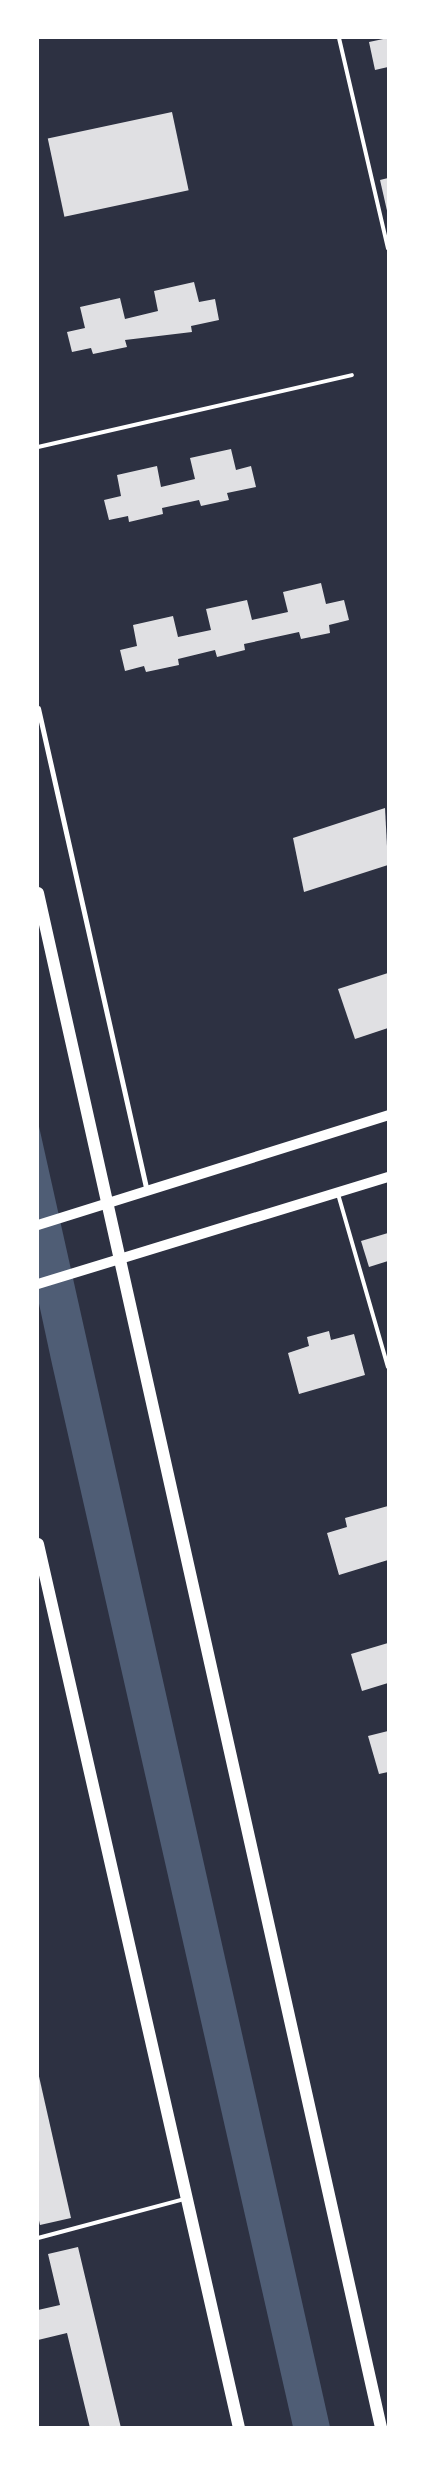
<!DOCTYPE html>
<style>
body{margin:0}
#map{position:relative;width:426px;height:2465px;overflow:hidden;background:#2d3142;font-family:"Roboto Serif",serif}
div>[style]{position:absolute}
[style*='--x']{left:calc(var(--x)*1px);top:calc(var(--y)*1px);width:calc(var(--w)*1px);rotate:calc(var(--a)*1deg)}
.water>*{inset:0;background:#4f5d75}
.building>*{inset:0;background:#e0e0e3;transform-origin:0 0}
.service>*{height:4px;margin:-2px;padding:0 2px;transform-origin:2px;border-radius:2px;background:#fff}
.minor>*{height:5px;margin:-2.5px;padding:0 2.5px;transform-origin:2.5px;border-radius:2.5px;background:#fff}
.secondary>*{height:10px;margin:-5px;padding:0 5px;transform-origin:5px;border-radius:5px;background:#fff}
.primary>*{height:12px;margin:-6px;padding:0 6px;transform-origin:6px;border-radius:6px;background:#fff}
span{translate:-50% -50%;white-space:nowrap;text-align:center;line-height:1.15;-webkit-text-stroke:4px #fff;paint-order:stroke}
.frame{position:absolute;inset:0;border:39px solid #fff;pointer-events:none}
</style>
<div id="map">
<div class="water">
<div style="clip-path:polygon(38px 1122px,330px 2427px,293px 2427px,52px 1364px,38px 1299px)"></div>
</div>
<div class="building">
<div style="clip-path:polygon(388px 38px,388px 67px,375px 70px,369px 42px)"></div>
<div style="left:172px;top:112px;width:80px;height:127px;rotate:78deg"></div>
<div style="clip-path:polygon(388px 178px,388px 215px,380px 180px)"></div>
<div style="clip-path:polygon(194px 282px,199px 302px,215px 299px,219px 320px,191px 326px,192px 332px,125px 340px,127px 347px,93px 354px,91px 348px,72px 352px,67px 332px,85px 328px,80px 307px,120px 298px,125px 319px,158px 311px,154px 291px)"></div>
<div style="clip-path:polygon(231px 449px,236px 470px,251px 466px,256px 487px,227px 493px,229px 500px,201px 506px,199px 500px,162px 508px,163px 514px,129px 522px,128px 516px,109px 520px,104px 500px,121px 496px,117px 475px,157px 466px,161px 487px,195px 479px,190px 458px)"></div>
<div style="clip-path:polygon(321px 583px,326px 604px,344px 600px,349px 620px,329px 625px,330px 633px,301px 639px,299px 632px,244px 644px,245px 650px,217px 657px,215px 650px,178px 659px,179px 665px,146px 672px,144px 666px,125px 671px,120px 650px,137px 646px,133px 625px,173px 616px,178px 637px,211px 630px,206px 609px,247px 600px,252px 620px,288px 612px,283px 592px)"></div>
<div style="clip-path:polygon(385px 808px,388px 865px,304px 892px,293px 838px)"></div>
<div style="clip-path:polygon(388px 973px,388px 1028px,355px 1039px,338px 989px)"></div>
<div style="clip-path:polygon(388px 1233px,388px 1261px,369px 1267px,361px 1241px)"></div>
<div style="clip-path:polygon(329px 1331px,331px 1340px,354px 1334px,365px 1375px,299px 1394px,288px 1353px,309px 1346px,307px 1337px)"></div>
<div style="clip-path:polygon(388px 1506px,388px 1560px,339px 1575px,327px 1533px,347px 1527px,345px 1518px)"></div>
<div style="clip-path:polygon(388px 1643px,388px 1683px,362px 1691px,351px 1654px)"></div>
<div style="clip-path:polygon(388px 1731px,388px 1772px,379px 1774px,368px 1736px)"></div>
<div style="clip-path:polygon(38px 2072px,71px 2218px,40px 2225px,38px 2216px)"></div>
<div style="clip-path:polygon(78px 2247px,121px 2428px,90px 2428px,67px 2333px,38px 2340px,38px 2310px,60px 2305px,48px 2254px)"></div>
</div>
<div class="service">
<div style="--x:339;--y:38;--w:216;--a:76.9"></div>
<div style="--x:38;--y:447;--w:322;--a:-12.9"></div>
<div style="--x:338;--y:1194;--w:180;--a:73.9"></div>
<div style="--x:38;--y:2238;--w:152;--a:-14.9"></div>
</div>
<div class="minor">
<div style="--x:38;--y:708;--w:495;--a:77.3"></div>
</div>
<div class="secondary">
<div style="--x:38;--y:1225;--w:367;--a:-17.4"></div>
<div style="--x:38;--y:1284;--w:366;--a:-17"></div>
</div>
<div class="primary">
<div style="--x:38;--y:893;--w:1573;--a:77.4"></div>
<div style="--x:38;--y:1544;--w:907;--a:77.19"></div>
</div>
<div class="frame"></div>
</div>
